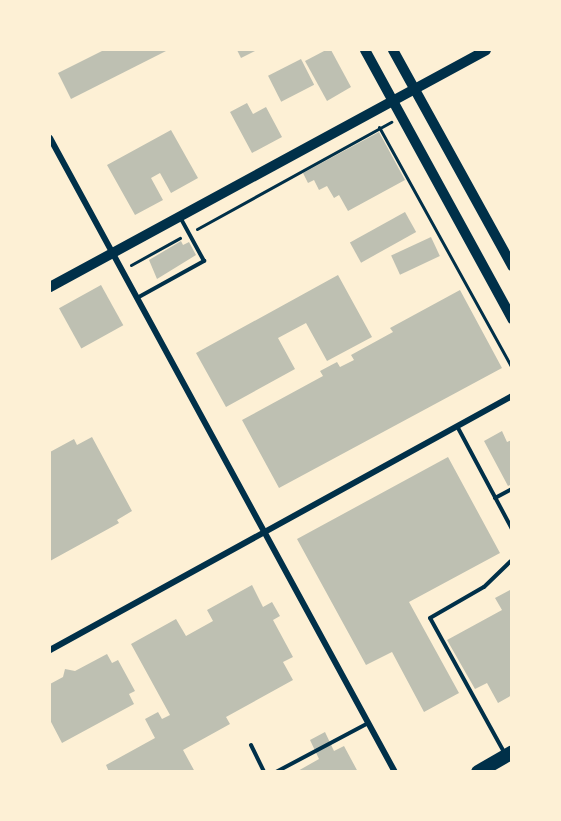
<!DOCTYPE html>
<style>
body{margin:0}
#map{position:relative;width:561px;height:821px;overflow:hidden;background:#fdf0d5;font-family:Barlow,sans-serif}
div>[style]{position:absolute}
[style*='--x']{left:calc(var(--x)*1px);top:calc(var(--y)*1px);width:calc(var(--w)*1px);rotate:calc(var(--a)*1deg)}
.building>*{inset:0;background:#bec0b2;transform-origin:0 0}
.path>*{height:3px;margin:-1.5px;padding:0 1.5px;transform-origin:1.5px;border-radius:1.5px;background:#003049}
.service>*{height:4px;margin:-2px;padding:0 2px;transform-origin:2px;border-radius:2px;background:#003049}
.minor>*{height:6px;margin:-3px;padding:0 3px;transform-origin:3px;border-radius:3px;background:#003049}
.tertiary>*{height:10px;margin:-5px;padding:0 5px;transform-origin:5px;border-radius:5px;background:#003049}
.primary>*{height:14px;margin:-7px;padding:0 7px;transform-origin:7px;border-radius:7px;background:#003049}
span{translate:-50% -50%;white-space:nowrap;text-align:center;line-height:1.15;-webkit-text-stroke:5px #fdf0d5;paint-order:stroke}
.frame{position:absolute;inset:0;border:51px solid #fdf0d5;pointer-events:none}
</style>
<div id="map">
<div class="building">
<div style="clip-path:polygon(104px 50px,168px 50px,71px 99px,58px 73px)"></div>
<div style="clip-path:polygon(237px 50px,257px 50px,241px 58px)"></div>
<div style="clip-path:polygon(326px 50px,331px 50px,351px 87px,327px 101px,305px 61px)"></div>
<div style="left:301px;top:59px;width:29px;height:37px;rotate:63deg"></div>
<div style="clip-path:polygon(247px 103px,253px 114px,266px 107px,282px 137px,252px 153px,230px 112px)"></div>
<div style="clip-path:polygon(171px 130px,198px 178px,171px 193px,160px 173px,151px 178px,163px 200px,135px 215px,107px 165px)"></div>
<div style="clip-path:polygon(379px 132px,405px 180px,348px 211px,339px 195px,334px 198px,327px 186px,319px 190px,314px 180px,308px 183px,303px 173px)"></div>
<div style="left:405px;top:212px;width:23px;height:63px;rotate:61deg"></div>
<div style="left:431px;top:237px;width:21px;height:44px;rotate:65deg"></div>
<div style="clip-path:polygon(181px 241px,183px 245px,189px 242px,196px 255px,157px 279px,149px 260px)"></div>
<div style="clip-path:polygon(338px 275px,372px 337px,327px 361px,306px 323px,278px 338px,295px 369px,226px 407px,196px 353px)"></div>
<div style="left:101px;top:285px;width:46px;height:48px;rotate:61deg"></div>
<div style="clip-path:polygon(460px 290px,502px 368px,279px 488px,242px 420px,323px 376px,320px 371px,337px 362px,340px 367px,354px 360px,351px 355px,393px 332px,390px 328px)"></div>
<div style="clip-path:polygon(502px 431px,507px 442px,512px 440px,512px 484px,508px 486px,484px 441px)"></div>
<div style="clip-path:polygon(92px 437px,132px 511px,117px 520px,119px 523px,50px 561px,50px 452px,74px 439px,77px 445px)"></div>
<div style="clip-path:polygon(448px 457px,500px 553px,409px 602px,459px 693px,424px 712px,392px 652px,366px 665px,297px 539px)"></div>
<div style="clip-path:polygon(252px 585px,263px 607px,272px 602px,280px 616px,273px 620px,293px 657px,283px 662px,293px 680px,226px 717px,230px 724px,183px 750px,195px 772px,109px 772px,106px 765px,155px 738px,145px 719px,158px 712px,162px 719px,170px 715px,131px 644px,176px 619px,186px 636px,213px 621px,207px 610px)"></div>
<div style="clip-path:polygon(512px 589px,512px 695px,498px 703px,487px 683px,475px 689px,447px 640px,502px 610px,495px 598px)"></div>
<div style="clip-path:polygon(107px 654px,112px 663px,118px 660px,135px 691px,129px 694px,134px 704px,62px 743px,50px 720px,50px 684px,63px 677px,65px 669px,75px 671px)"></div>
<div style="clip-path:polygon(325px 732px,334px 751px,344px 746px,358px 772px,296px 772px,319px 759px,310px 740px)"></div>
</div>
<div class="path">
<div style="--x:379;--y:127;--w:275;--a:61.1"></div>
<div style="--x:197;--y:229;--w:222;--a:-28.9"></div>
<div style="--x:131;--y:265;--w:56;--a:-28.9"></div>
</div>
<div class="service">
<div style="--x:137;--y:298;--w:77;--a:-28.9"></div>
<div style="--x:204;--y:261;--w:50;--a:-118.6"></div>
<div style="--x:457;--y:426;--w:117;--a:61.9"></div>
<div style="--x:495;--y:498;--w:19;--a:-28"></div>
<div style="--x:251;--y:745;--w:30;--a:64"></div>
<div style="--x:504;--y:752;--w:153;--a:-118.9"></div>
<div style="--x:430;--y:618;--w:62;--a:-29.9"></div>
<div style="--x:484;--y:587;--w:39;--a:-44"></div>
<div style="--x:276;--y:772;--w:104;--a:-28"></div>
</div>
<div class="minor">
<div style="--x:50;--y:138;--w:722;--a:61.45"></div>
<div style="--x:50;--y:650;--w:527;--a:-28.8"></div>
</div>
<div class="tertiary">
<div style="--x:365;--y:50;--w:307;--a:61.3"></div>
<div style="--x:393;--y:50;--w:247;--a:61.1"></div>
<div style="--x:50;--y:287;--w:496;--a:-28.5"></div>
</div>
<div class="primary">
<div style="--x:478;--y:772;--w:39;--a:-30"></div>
</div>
<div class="frame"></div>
</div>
